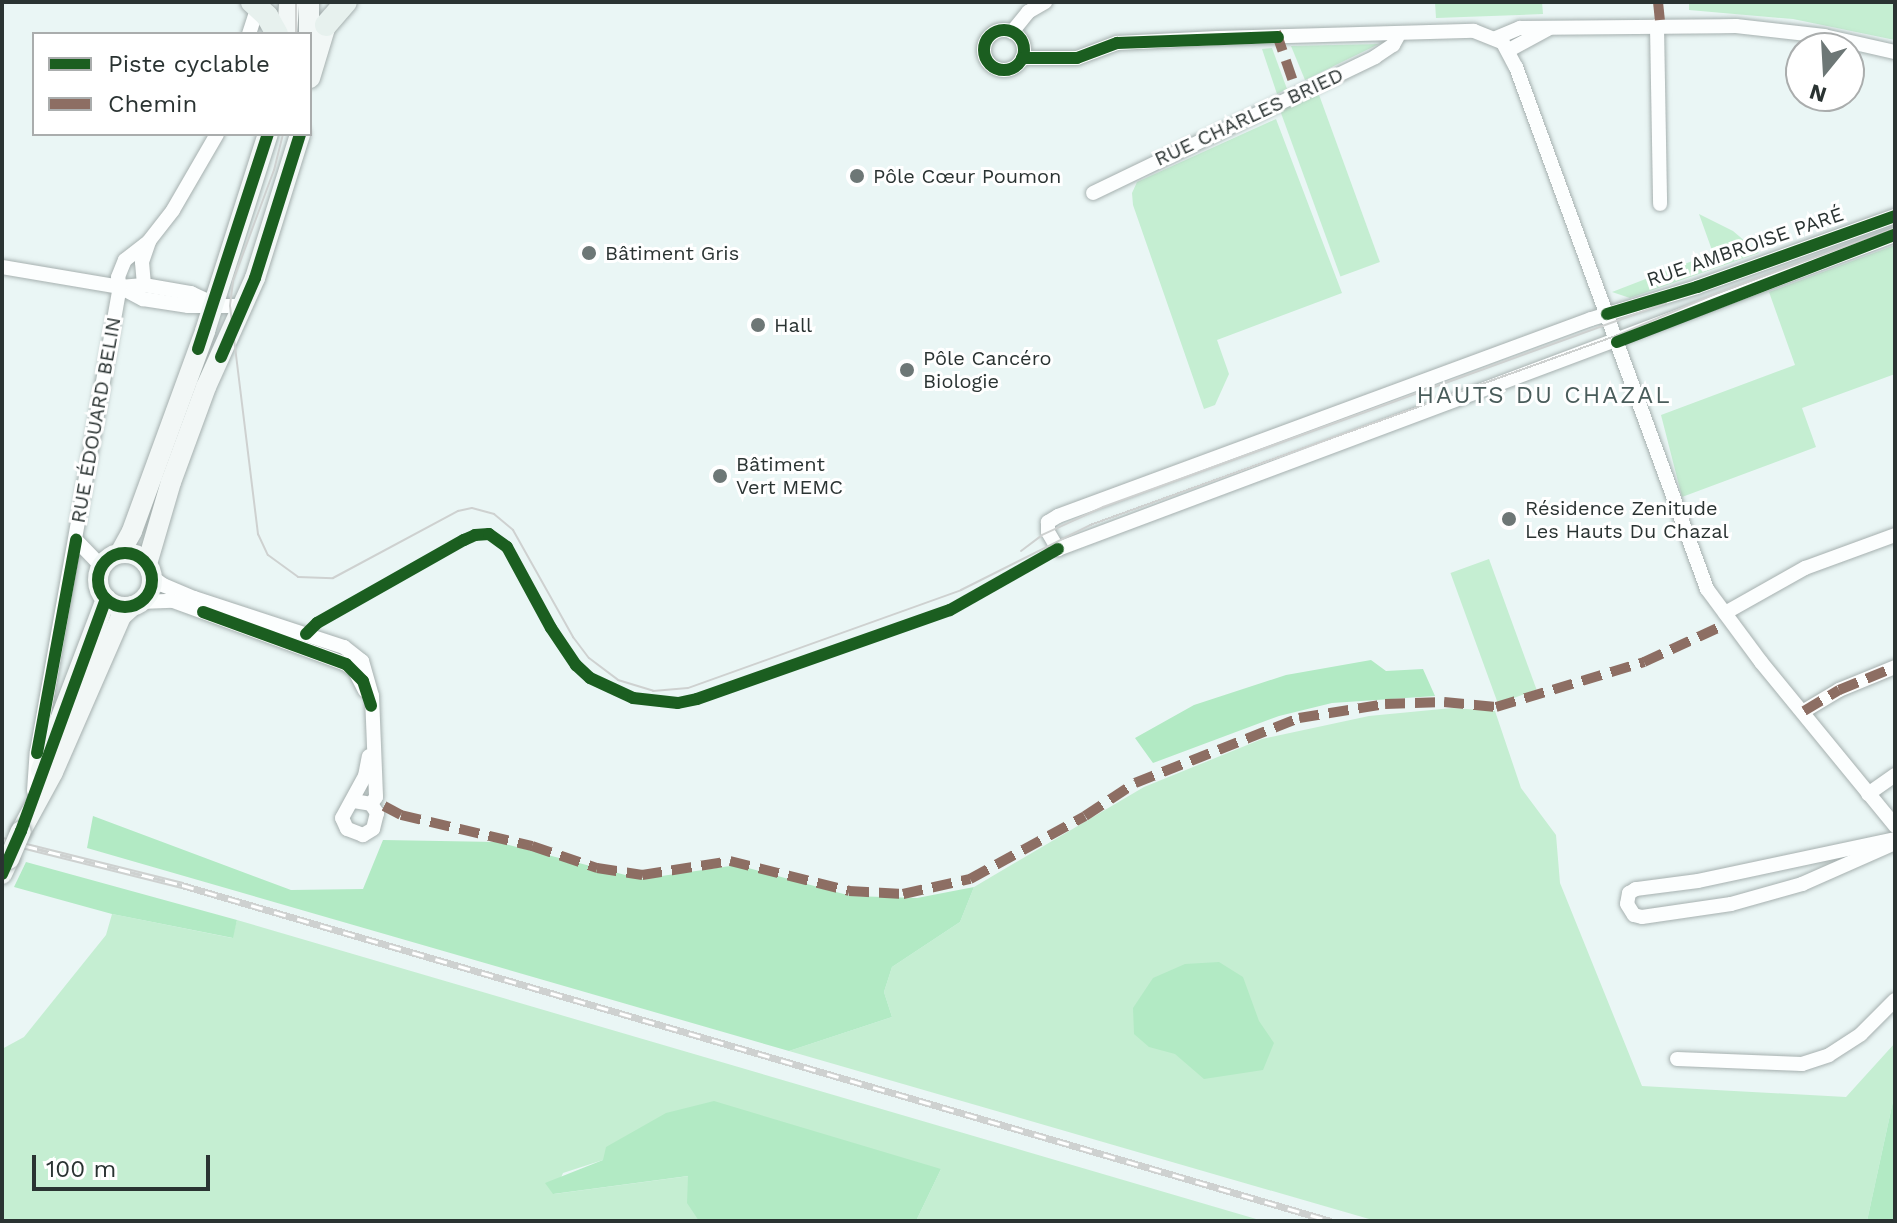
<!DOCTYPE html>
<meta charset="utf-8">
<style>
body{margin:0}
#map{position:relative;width:1897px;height:1223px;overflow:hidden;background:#eaf6f5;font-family:"Work Sans",sans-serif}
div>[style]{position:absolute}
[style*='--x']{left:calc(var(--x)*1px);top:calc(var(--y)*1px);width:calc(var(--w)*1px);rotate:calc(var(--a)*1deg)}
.green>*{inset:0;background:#c5eed2;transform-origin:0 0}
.forest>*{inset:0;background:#b2eac4}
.roads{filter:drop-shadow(0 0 2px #a6b0af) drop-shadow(0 0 2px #a6b0af)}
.street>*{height:14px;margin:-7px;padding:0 7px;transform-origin:7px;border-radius:7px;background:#fcfefe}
.street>.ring{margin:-7px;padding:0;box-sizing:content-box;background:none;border:14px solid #fcfefe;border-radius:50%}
.secondary>*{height:20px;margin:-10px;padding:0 10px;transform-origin:10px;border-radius:10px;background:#f2f7f6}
.secondary>.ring{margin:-10px;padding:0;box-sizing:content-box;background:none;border:20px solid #f2f7f6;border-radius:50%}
.primary>*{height:22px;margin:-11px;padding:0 11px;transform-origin:11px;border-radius:11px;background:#e7f1ee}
.tram>*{height:2px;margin:-1px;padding:0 1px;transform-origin:1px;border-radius:1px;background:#ced1d0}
.rail>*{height:7px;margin-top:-3.5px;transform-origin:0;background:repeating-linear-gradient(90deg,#fff 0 12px,#ced1d0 0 24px);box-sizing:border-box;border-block:2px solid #ced1d0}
.bridges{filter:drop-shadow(0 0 2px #a6b0af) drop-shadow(0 0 2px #a6b0af)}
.secondary-bridge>*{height:20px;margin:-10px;padding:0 10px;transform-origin:10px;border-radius:10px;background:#f2f7f6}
.quiet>*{height:10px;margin-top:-5px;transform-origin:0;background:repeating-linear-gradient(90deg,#8d6e63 0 20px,transparent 0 30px)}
.cycleway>*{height:12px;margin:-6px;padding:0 6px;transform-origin:6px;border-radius:6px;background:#1b5e20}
.cycleway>.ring{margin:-6px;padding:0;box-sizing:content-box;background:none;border:12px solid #1b5e20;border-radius:50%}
.dots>*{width:22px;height:22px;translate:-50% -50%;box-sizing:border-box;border:4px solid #fff;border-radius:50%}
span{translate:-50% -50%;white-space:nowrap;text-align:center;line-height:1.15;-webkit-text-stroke:6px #fff;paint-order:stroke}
.street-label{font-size:20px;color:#2a3332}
.poi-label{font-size:20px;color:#2a3332}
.left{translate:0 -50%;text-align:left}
.quarter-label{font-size:24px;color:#495c5a;letter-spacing:2px}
.frame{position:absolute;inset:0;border:4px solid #2a3332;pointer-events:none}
.legend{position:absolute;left:32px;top:32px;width:280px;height:104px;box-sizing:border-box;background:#fff;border:2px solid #aaadad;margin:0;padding:10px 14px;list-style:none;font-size:24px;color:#2a3332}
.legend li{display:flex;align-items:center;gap:16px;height:40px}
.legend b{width:40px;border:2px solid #aaadad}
.north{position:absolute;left:1785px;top:32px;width:80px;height:80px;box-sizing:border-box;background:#fff;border:2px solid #aaadad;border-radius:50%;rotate:198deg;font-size:22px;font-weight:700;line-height:32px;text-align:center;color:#2a3332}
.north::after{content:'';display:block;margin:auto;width:28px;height:36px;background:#6d7776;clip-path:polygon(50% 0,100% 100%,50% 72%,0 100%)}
.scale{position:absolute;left:32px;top:1155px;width:178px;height:36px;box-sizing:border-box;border:4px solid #2a3332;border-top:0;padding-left:10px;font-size:24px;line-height:28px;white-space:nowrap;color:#2a3332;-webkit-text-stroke:6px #fff;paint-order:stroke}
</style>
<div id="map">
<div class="green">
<div style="clip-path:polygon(1435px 2px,1542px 2px,1543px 14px,1436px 18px)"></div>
<div style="clip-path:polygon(1689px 2px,1895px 2px,1895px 40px,1793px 19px,1689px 10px)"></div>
<div style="clip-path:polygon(1379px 44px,1305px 80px,1291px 46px)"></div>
<div style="clip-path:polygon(1272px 48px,1287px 89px,1277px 94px,1262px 49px)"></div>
<div style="left:1318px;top:92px;width:181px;height:42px;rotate:70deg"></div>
<div style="clip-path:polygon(1276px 119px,1342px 293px,1217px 340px,1229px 374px,1215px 405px,1204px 409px,1133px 205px,1132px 193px,1137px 182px)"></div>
<div style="clip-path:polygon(1699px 214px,1733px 231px,1759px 253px,1630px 298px,1612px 292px,1713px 253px)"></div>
<div style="clip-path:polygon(1895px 245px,1895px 374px,1802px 408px,1816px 447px,1682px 497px,1661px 415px,1795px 365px,1769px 292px)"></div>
<div style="left:1489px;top:559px;width:139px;height:41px;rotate:70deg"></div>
<div style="clip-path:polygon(1452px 708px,1495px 711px,1521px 788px,1556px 835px,1560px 883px,1642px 1086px,1846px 1097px,1895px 1043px,1895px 1092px,1867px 1221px,1376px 1221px,789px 1051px,892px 1017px,884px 992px,892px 967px,960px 922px,974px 887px,1144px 787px,1262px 739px,1369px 716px)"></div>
<div style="clip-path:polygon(112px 914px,232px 938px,237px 920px,1263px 1221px,916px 1221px,941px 1169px,603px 1160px,563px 1173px,554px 1194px,689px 1176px,699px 1221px,2px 1221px,2px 1049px,24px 1037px,106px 935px)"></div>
</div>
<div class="forest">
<div style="clip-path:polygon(1371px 660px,1386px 671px,1423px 669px,1435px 696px,1332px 703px,1279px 716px,1153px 763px,1135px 738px,1194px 705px,1286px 675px)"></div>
<div style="clip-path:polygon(93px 816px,291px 890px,363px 889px,383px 840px,497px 842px,641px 879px,737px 865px,851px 896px,917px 898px,974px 887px,960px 922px,892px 967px,884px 992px,892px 1017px,789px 1051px,87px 848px)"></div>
<div style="clip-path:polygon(26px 862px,237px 920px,233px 938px,112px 914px,14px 887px)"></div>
<div style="clip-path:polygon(1219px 962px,1243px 977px,1259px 1021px,1274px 1043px,1263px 1070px,1204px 1079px,1175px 1054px,1149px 1047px,1134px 1034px,1133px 1008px,1153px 978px,1185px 964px)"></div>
<div style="clip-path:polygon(1895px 1092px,1895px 1221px,1867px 1221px)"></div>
<div style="clip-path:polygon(714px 1101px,941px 1169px,916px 1221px,699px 1221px,687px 1203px,688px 1176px,553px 1194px,545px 1183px,603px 1160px,606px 1147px,666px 1113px)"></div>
</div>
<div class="roads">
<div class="street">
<div style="--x:1657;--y:26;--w:178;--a:89"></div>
<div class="ring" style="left:984px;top:30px;width:26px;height:26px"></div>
<div style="--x:1012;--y:32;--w:26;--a:-51"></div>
<div style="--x:1028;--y:12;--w:20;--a:-30"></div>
<div style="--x:249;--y:34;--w:28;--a:-72"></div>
<div style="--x:1496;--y:38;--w:26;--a:-23"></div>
<div style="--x:1520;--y:28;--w:216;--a:-0.5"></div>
<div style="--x:1736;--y:26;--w:89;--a:6.5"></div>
<div style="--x:1824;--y:36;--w:73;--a:12.7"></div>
<div style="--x:1509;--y:50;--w:44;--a:-28.3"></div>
<div style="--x:1022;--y:58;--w:55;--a:0"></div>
<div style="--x:1077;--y:58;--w:43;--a:-20.6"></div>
<div style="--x:1117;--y:43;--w:101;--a:-2.8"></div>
<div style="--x:1218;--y:38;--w:256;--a:-1.6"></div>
<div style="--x:1474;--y:31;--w:31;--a:22"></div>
<div style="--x:1503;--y:43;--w:27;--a:62"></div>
<div style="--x:1516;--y:67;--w:556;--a:69.9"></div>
<div style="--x:1707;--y:589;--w:91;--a:53.5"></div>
<div style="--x:1761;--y:662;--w:212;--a:50.7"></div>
<div style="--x:1093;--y:193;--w:313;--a:-25.7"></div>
<div style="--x:1375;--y:57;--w:22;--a:-34"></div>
<div style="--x:1393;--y:45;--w:13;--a:-61"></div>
<div style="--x:1895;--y:216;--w:210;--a:160.3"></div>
<div style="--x:1697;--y:287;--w:111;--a:163.2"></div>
<div style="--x:1591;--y:319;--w:568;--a:159.72"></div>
<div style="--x:1058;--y:516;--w:12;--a:149"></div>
<div style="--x:1048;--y:522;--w:10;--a:90"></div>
<div style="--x:1048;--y:532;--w:20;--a:60"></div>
<div style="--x:1058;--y:549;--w:894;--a:-20.56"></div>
<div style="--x:2;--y:267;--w:120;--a:9.6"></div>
<div style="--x:120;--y:287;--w:26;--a:28"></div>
<div style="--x:143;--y:299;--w:46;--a:8.8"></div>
<div style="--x:188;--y:306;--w:54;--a:0"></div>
<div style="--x:144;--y:285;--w:23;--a:-95"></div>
<div style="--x:142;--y:262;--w:21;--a:-71"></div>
<div style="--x:120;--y:287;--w:24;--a:-5"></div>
<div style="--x:144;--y:285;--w:48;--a:9.7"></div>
<div style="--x:191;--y:293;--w:23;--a:25"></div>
<div style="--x:76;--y:540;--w:36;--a:46"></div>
<div style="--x:152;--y:577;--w:14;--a:36"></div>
<div style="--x:163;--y:585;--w:34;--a:23"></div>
<div style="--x:194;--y:598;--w:158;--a:18.1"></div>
<div style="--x:344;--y:647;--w:23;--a:38"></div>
<div style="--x:362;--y:661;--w:36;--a:74"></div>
<div style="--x:372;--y:696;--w:101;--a:87.7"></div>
<div style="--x:376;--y:797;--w:9;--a:126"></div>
<div style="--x:140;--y:602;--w:33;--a:-2"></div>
<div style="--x:173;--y:601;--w:184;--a:20"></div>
<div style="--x:346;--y:664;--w:11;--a:38"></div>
<div style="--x:355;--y:671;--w:22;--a:63"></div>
<div style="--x:1725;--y:613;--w:92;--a:-29.4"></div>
<div style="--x:1805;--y:568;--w:96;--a:-20.1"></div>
<div style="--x:1804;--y:711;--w:41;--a:-31"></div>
<div style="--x:1839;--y:690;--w:61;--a:-22.3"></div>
<div style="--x:34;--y:791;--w:39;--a:-86"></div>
<div style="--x:37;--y:752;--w:472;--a:-79.9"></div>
<div style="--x:120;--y:287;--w:10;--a:-101"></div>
<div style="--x:118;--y:277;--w:18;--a:-68"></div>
<div style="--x:125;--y:260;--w:31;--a:-38"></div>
<div style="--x:149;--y:241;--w:39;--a:-52"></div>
<div style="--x:173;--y:210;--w:88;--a:-59.9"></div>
<div style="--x:1868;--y:794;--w:33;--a:-35"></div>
<div style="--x:354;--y:801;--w:17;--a:10"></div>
<div style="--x:371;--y:804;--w:11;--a:56"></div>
<div style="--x:377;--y:813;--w:16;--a:104"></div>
<div style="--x:373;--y:829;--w:12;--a:149"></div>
<div style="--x:363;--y:835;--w:17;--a:-159"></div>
<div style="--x:347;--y:829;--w:12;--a:-114"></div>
<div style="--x:342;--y:818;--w:48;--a:-61.3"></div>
<div style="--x:365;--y:776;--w:20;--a:-79"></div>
<div style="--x:1895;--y:839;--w:201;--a:168"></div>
<div style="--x:1698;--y:881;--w:63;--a:172.6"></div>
<div style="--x:1636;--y:889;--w:8;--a:150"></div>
<div style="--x:1629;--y:893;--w:11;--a:100"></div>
<div style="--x:1627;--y:904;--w:13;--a:58"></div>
<div style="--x:1634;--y:915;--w:8;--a:14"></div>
<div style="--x:1642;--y:917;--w:90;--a:-8.3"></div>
<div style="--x:1731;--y:904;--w:74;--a:-15.7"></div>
<div style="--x:1802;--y:884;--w:102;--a:-23.8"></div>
<div style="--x:1677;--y:1059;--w:125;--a:2.3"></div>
<div style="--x:1802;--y:1064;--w:28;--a:-18"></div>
<div style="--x:1829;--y:1055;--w:38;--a:-33"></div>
<div style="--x:1861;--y:1034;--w:48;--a:-45"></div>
</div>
<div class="secondary">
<div style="--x:309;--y:2;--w:32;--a:90"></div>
<div style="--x:287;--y:34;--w:32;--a:-86"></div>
<div style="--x:310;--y:78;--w:55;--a:-73.2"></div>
<div class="ring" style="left:98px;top:553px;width:34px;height:34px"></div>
<div style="--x:120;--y:553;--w:25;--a:-61"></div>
<div style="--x:132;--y:531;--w:213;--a:-69.9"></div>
<div style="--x:205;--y:331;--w:207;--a:-72.3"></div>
<div style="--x:147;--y:564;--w:85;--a:-73.7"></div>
<div style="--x:171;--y:482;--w:101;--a:-69.8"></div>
<div style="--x:206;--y:387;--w:120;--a:-65.8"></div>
<div style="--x:255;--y:278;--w:151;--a:-72.6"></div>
<div style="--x:41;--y:770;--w:183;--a:-69.2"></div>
<div style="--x:21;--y:831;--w:67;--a:-61.5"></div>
<div style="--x:53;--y:772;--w:170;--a:-66.4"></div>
<div style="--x:121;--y:616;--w:15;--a:-42"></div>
<div style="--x:2;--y:874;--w:17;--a:-65"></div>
</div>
<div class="primary">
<div style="--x:252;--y:2;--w:21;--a:43"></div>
<div style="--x:267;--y:16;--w:21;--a:61"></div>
<div style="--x:326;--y:25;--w:30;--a:-49"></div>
</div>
</div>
<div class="tram">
<div style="--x:296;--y:2;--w:32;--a:90"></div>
<div style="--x:283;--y:134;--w:37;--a:104"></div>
<div style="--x:274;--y:170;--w:118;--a:110.3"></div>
<div style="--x:233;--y:281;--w:25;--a:97"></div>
<div style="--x:230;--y:306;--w:230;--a:83"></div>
<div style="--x:258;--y:534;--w:23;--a:65"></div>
<div style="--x:268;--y:555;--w:37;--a:36"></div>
<div style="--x:298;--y:577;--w:35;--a:2"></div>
<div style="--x:333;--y:578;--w:142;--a:-28.2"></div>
<div style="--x:458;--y:511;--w:14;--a:-12"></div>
<div style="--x:472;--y:508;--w:23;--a:15"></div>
<div style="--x:494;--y:514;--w:25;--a:40"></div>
<div style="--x:513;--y:530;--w:123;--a:60.7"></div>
<div style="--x:573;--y:637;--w:26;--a:53"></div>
<div style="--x:589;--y:658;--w:36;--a:37"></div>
<div style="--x:618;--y:680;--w:37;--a:17"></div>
<div style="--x:653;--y:691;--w:35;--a:-5"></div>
<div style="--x:688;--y:688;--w:290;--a:-19.7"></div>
<div style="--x:961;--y:590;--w:144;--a:-26.7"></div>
<div style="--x:1090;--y:525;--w:561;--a:-19.79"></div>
<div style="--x:1618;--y:335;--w:105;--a:-22.9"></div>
<div style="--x:1715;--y:294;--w:192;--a:-20.1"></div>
<div style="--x:1021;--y:551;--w:26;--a:-37"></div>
<div style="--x:1042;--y:535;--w:67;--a:-24.7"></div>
<div style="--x:1103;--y:507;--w:599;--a:-19.92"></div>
</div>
<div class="rail">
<div style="--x:2;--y:840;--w:186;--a:14"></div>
<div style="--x:182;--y:885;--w:1197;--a:16.3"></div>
</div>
<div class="bridges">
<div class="secondary-bridge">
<div style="--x:9;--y:859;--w:30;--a:-67"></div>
</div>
</div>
<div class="quiet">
<div style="--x:1658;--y:2;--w:18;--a:84"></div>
<div style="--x:1276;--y:32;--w:65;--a:71"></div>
<div style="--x:1804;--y:711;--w:41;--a:-31"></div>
<div style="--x:1839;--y:690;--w:61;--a:-22.3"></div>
<div style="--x:384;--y:806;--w:19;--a:28"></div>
<div style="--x:401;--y:815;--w:135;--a:13.3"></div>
<div style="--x:532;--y:846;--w:69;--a:18.7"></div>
<div style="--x:597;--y:868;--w:46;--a:8.8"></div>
<div style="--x:642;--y:875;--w:89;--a:-9"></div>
<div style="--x:730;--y:861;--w:123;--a:14.1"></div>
<div style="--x:849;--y:891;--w:54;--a:3.2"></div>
<div style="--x:903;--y:894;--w:69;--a:-12.6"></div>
<div style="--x:970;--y:879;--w:131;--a:-28.7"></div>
<div style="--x:1085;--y:816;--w:60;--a:-33.4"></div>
<div style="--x:1135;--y:783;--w:176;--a:-21.6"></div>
<div style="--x:1299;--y:718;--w:87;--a:-9.2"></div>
<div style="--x:1385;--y:704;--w:59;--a:-1.9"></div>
<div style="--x:1444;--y:702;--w:52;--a:5.5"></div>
<div style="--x:1496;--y:707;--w:155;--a:-16.9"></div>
<div style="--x:1644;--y:662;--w:88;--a:-24.8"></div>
</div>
<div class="cycleway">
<div class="ring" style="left:984px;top:30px;width:28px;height:28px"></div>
<div style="--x:1022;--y:58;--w:55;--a:0"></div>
<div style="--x:1077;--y:58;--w:43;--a:-20.6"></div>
<div style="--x:1117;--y:43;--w:161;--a:-2.1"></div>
<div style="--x:1607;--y:314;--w:94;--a:-16.7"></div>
<div style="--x:1697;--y:287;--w:210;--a:-19.7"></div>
<div style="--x:1617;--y:342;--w:298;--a:-21.1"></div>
<div style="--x:198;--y:349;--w:226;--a:-72"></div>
<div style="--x:221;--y:357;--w:86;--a:-66.7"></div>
<div style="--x:255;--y:278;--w:151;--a:-72.6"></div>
<div class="ring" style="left:98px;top:553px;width:42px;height:42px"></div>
<div style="--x:203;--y:612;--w:152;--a:20"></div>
<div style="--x:346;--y:664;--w:24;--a:45"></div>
<div style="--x:363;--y:681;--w:26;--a:72"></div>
<div style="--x:306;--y:634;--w:16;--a:-45"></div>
<div style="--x:317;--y:623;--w:169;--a:-29.5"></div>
<div style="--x:464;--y:540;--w:12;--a:-24"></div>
<div style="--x:475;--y:535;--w:14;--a:-4"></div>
<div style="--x:489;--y:534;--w:22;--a:36"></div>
<div style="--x:507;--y:547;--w:92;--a:61.5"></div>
<div style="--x:551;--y:628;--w:45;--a:56"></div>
<div style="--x:576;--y:665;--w:19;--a:43"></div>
<div style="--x:590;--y:678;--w:47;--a:24.9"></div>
<div style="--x:633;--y:698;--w:45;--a:6.3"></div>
<div style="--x:678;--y:703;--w:19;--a:-12"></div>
<div style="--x:697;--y:699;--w:268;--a:-19.4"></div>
<div style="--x:950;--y:610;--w:124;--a:-29.5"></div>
<div style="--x:37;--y:753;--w:217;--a:-79.6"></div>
<div style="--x:2;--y:874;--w:47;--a:-66.2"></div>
<div style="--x:21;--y:831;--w:247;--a:-69.9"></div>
</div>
<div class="dots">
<div style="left:857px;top:176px;background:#6d7776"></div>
<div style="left:589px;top:253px;background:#6d7776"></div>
<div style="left:758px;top:325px;background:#6d7776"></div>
<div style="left:907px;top:370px;background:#6d7776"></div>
<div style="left:720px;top:476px;background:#6d7776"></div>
<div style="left:1509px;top:519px;background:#6d7776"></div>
</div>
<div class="street-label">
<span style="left:1249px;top:117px;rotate:-25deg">RUE CHARLES BRIED</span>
<span style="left:1745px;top:247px;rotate:-19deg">RUE AMBROISE PARÉ</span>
<span style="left:96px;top:420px;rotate:-80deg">RUE ÉDOUARD BELIN</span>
</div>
<div class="poi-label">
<span class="left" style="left:873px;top:176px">Pôle Cœur Poumon</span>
<span class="left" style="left:605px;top:253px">Bâtiment Gris</span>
<span class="left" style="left:774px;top:325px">Hall</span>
<span class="left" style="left:923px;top:370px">Pôle Cancéro<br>Biologie</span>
<span class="left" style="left:736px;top:476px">Bâtiment<br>Vert MEMC</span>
<span class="left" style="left:1525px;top:520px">Résidence Zenitude<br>Les Hauts Du Chazal</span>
</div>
<div class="quarter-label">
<span style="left:1544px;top:396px">HAUTS DU CHAZAL</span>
</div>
<div class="frame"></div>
<ul class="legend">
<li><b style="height:10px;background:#1b5e20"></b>Piste cyclable</li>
<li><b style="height:10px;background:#8d6e63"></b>Chemin</li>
</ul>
<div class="north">N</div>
<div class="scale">100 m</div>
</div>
